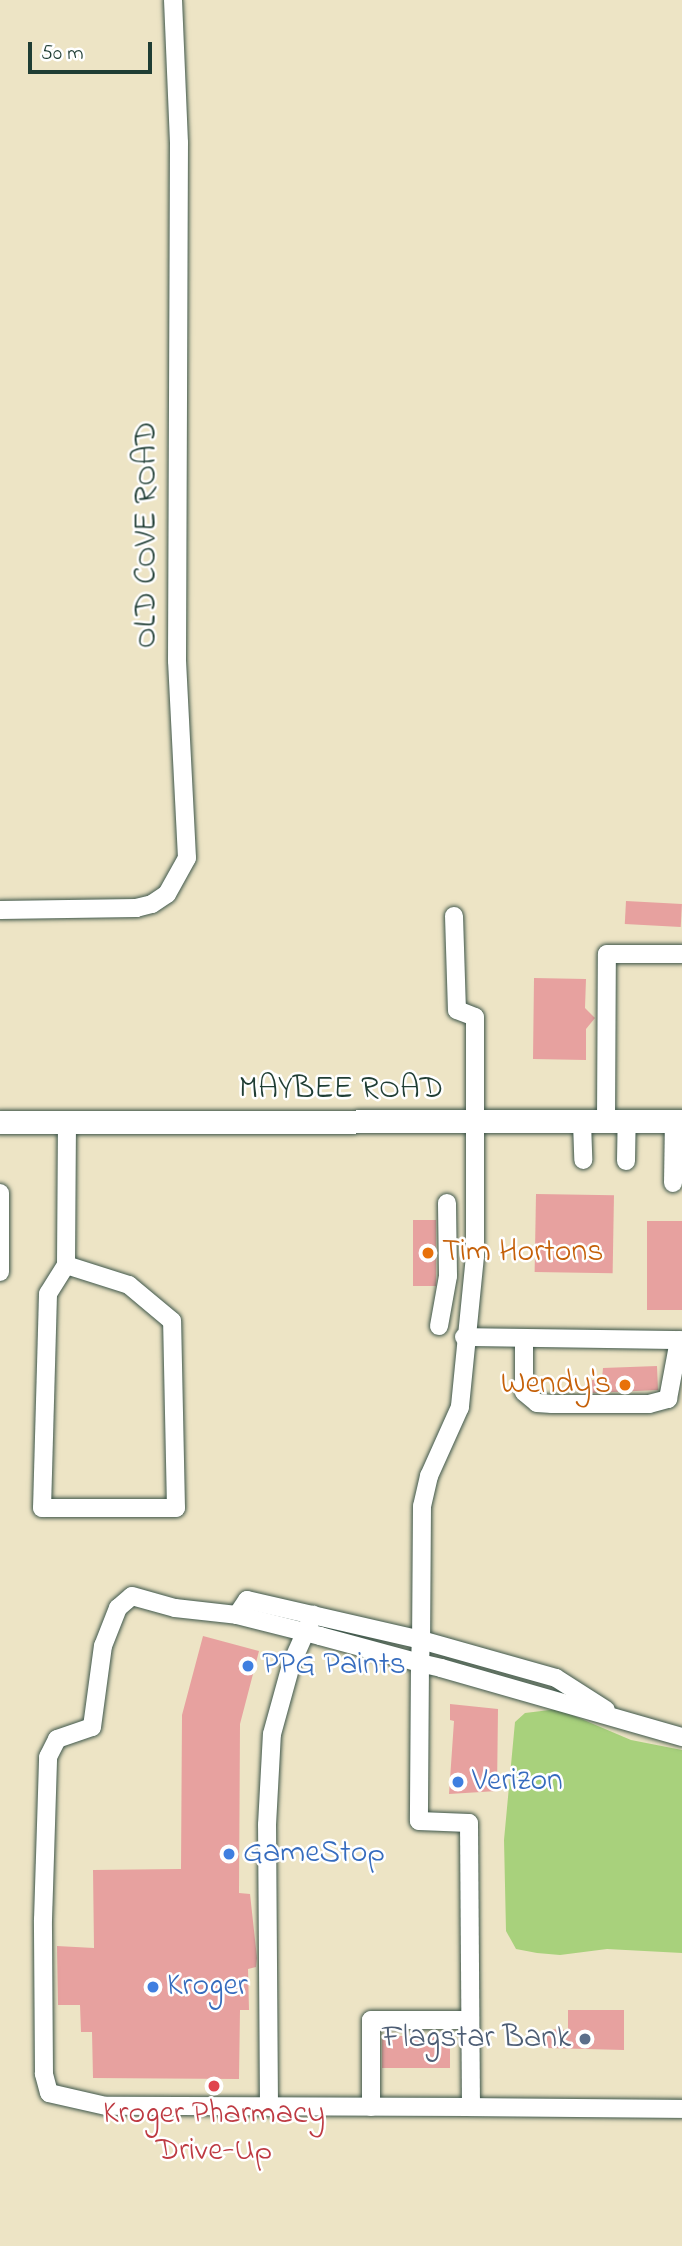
<!DOCTYPE html>
<style>
body{margin:0}
#map{position:relative;width:682px;height:2246px;overflow:hidden;background:#ede4c5;font-family:"Indie Flower",sans-serif}
div>[style]{position:absolute}
[style*='--x']{left:calc(var(--x)*1px);top:calc(var(--y)*1px);width:calc(var(--w)*1px);rotate:calc(var(--a)*1deg)}
.green>*{inset:0;background:#a8d17c}
.building>*{inset:0;background:#e7a19f;transform-origin:0 0}
.roads{filter:drop-shadow(0 0 2px #3e564a) drop-shadow(0 0 2px #3e564a)}
.minor>*{height:18px;margin:-9px;padding:0 9px;transform-origin:9px;border-radius:9px;background:#fff}
.major>*{height:23px;margin:-11.5px;padding:0 11.5px;transform-origin:11.5px;border-radius:11.5px;background:#fff}
.dots>*{width:19px;height:19px;translate:-50% -50%;box-sizing:border-box;border:4px solid #fff;border-radius:50%}
span{translate:-50% -50%;white-space:nowrap;text-align:center;line-height:1.15;-webkit-text-stroke:5px #fff;paint-order:stroke}
.street-label{font-size:32px;color:#1f3d34}
.food-label{font-size:32px;color:#c56008}
.left{translate:0 -50%;text-align:left}
.right{translate:-100% -50%;text-align:right}
.shop-label{font-size:32px;color:#366cbe}
.service-label{font-size:32px;color:#4e5e75}
.health-label{font-size:32px;color:#be3a42}
.scale{position:absolute;left:28px;top:42px;width:124px;height:32px;box-sizing:border-box;border:4px solid #1f3d34;border-top:0;padding-left:9px;font-size:21px;line-height:24px;white-space:nowrap;color:#1f3d34;-webkit-text-stroke:5px #fff;paint-order:stroke}
</style>
<div id="map">
<div class="green">
<div style="clip-path:polygon(558px 1709px,631px 1740px,682px 1750px,682px 1953px,607px 1949px,560px 1955px,537px 1953px,516px 1949px,506px 1931px,504px 1840px,515px 1722px,525px 1713px)"></div>
</div>
<div class="building">
<div style="left:626px;top:901px;width:56px;height:23px;rotate:3deg"></div>
<div style="clip-path:polygon(534px 978px,586px 979px,585px 1008px,595px 1018px,586px 1029px,586px 1060px,533px 1059px)"></div>
<div style="left:536px;top:1194px;width:78px;height:78px;rotate:1deg"></div>
<div style="left:413px;top:1220px;width:23px;height:66px"></div>
<div style="left:682px;top:1221px;width:89px;height:35px;rotate:90deg"></div>
<div style="clip-path:polygon(657px 1366px,658px 1390px,592px 1393px,592px 1380px,602px 1379px,603px 1368px)"></div>
<div style="clip-path:polygon(203px 1636px,259px 1651px,240px 1724px,239px 1893px,250px 1894px,257px 1958px,256px 1967px,248px 1969px,249px 2010px,240px 2010px,239px 2079px,93px 2078px,92px 2032px,81px 2032px,80px 2005px,58px 2005px,57px 1946px,94px 1948px,93px 1870px,181px 1869px,182px 1715px)"></div>
<div style="clip-path:polygon(450px 1704px,498px 1709px,497px 1791px,449px 1794px,454px 1721px,450px 1720px)"></div>
<div style="clip-path:polygon(568px 2010px,624px 2010px,624px 2050px,547px 2048px,547px 2029px,568px 2030px)"></div>
<div style="left:382px;top:2036px;width:68px;height:32px"></div>
</div>
<div class="roads">
<div class="minor">
<div style="--x:0;--y:910;--w:136;--a:-0.8"></div>
<div style="--x:136;--y:908;--w:16;--a:-14"></div>
<div style="--x:152;--y:904;--w:18;--a:-34"></div>
<div style="--x:167;--y:894;--w:41;--a:-60.9"></div>
<div style="--x:187;--y:858;--w:197;--a:-92.9"></div>
<div style="--x:177;--y:661;--w:518;--a:-89.78"></div>
<div style="--x:179;--y:143;--w:143;--a:-92.4"></div>
<div style="--x:454;--y:916;--w:94;--a:88.2"></div>
<div style="--x:457;--y:1010;--w:19;--a:21"></div>
<div style="--x:475;--y:1017;--w:239;--a:90"></div>
<div style="--x:475;--y:1256;--w:152;--a:95.7"></div>
<div style="--x:460;--y:1407;--w:76;--a:114.2"></div>
<div style="--x:429;--y:1476;--w:31;--a:103"></div>
<div style="--x:422;--y:1506;--w:130;--a:90.4"></div>
<div style="--x:421;--y:1636;--w:27;--a:92"></div>
<div style="--x:420;--y:1663;--w:158;--a:90.4"></div>
<div style="--x:419;--y:1821;--w:50;--a:2.3"></div>
<div style="--x:469;--y:1823;--w:284;--a:89.6"></div>
<div style="--x:471;--y:2107;--w:365;--a:-179.8"></div>
<div style="--x:106;--y:2106;--w:58;--a:-167.2"></div>
<div style="--x:49;--y:2093;--w:20;--a:-105"></div>
<div style="--x:44;--y:2074;--w:154;--a:-90.4"></div>
<div style="--x:43;--y:1920;--w:163;--a:-88.2"></div>
<div style="--x:48;--y:1757;--w:20;--a:-63"></div>
<div style="--x:57;--y:1739;--w:37;--a:-19"></div>
<div style="--x:92;--y:1727;--w:82;--a:-82.3"></div>
<div style="--x:103;--y:1646;--w:41;--a:-68.5"></div>
<div style="--x:118;--y:1608;--w:18;--a:-41"></div>
<div style="--x:132;--y:1596;--w:45;--a:15.6"></div>
<div style="--x:175;--y:1608;--w:62;--a:6.4"></div>
<div style="--x:237;--y:1615;--w:86;--a:14.2"></div>
<div style="--x:320;--y:1636;--w:104;--a:15.1"></div>
<div style="--x:420;--y:1663;--w:22;--a:13"></div>
<div style="--x:441;--y:1668;--w:251;--a:16"></div>
<div style="--x:582;--y:1122;--w:38;--a:88"></div>
<div style="--x:606;--y:1122;--w:168;--a:-89.7"></div>
<div style="--x:607;--y:954;--w:75;--a:0"></div>
<div style="--x:626;--y:1161;--w:39;--a:-89"></div>
<div style="--x:673;--y:1183;--w:62;--a:-89.1"></div>
<div style="--x:0;--y:1193;--w:79;--a:90"></div>
<div style="--x:66;--y:1265;--w:34;--a:122"></div>
<div style="--x:48;--y:1294;--w:214;--a:91.6"></div>
<div style="--x:42;--y:1508;--w:134;--a:0"></div>
<div style="--x:176;--y:1508;--w:187;--a:-91.2"></div>
<div style="--x:172;--y:1321;--w:56;--a:-140.1"></div>
<div style="--x:129;--y:1285;--w:66;--a:-162.4"></div>
<div style="--x:66;--y:1265;--w:144;--a:-89.6"></div>
<div style="--x:439;--y:1326;--w:51;--a:-79.8"></div>
<div style="--x:448;--y:1276;--w:73;--a:-90.8"></div>
<div style="--x:464;--y:1337;--w:218;--a:0.8"></div>
<div style="--x:524;--y:1338;--w:54;--a:90"></div>
<div style="--x:524;--y:1392;--w:17;--a:40"></div>
<div style="--x:537;--y:1403;--w:15;--a:4"></div>
<div style="--x:552;--y:1404;--w:97;--a:0"></div>
<div style="--x:649;--y:1404;--w:20;--a:-15"></div>
<div style="--x:668;--y:1399;--w:60;--a:-79.4"></div>
<div style="--x:237;--y:1615;--w:18;--a:-56"></div>
<div style="--x:247;--y:1600;--w:179;--a:12.9"></div>
<div style="--x:421;--y:1640;--w:140;--a:15.7"></div>
<div style="--x:556;--y:1678;--w:59;--a:32.6"></div>
<div style="--x:269;--y:2107;--w:282;--a:-90.4"></div>
<div style="--x:267;--y:1825;--w:91;--a:-86.9"></div>
<div style="--x:272;--y:1734;--w:72;--a:-74.6"></div>
<div style="--x:291;--y:1665;--w:55;--a:-66.3"></div>
<div style="--x:371;--y:2107;--w:87;--a:-90"></div>
<div style="--x:371;--y:2020;--w:99;--a:0"></div>
<div style="--x:471;--y:2107;--w:211;--a:0.5"></div>
</div>
<div class="major">
<div style="--x:0;--y:1122;--w:682;--a:-0.08"></div>
</div>
</div>
<div class="dots">
<div style="left:428px;top:1253px;background:#e8710a"></div>
<div style="left:625px;top:1385px;background:#e8710a"></div>
<div style="left:248px;top:1666px;background:#3f7fe0"></div>
<div style="left:458px;top:1782px;background:#3f7fe0"></div>
<div style="left:229px;top:1854px;background:#3f7fe0"></div>
<div style="left:153px;top:1987px;background:#3f7fe0"></div>
<div style="left:585px;top:2039px;background:#5c6f8a"></div>
<div style="left:214px;top:2086px;background:#e0444e"></div>
</div>
<div class="street-label">
<span style="left:148px;top:535px;rotate:-90deg">OLD COVE ROAD</span>
<span style="left:341px;top:1090px">MAYBEE ROAD</span>
</div>
<div class="food-label">
<span class="left" style="left:442px;top:1253px">Tim Hortons</span>
<span class="right" style="left:611px;top:1385px">Wendy's</span>
</div>
<div class="shop-label">
<span class="left" style="left:262px;top:1666px">PPG Paints</span>
<span class="left" style="left:472px;top:1782px">Verizon</span>
<span class="left" style="left:243px;top:1854px">GameStop</span>
<span class="left" style="left:167px;top:1987px">Kroger</span>
</div>
<div class="service-label">
<span class="right" style="left:571px;top:2039px">Flagstar Bank</span>
</div>
<div class="health-label">
<span style="left:214px;top:2134px">Kroger Pharmacy<br>Drive-Up</span>
</div>
<div class="scale">50 m</div>
</div>
